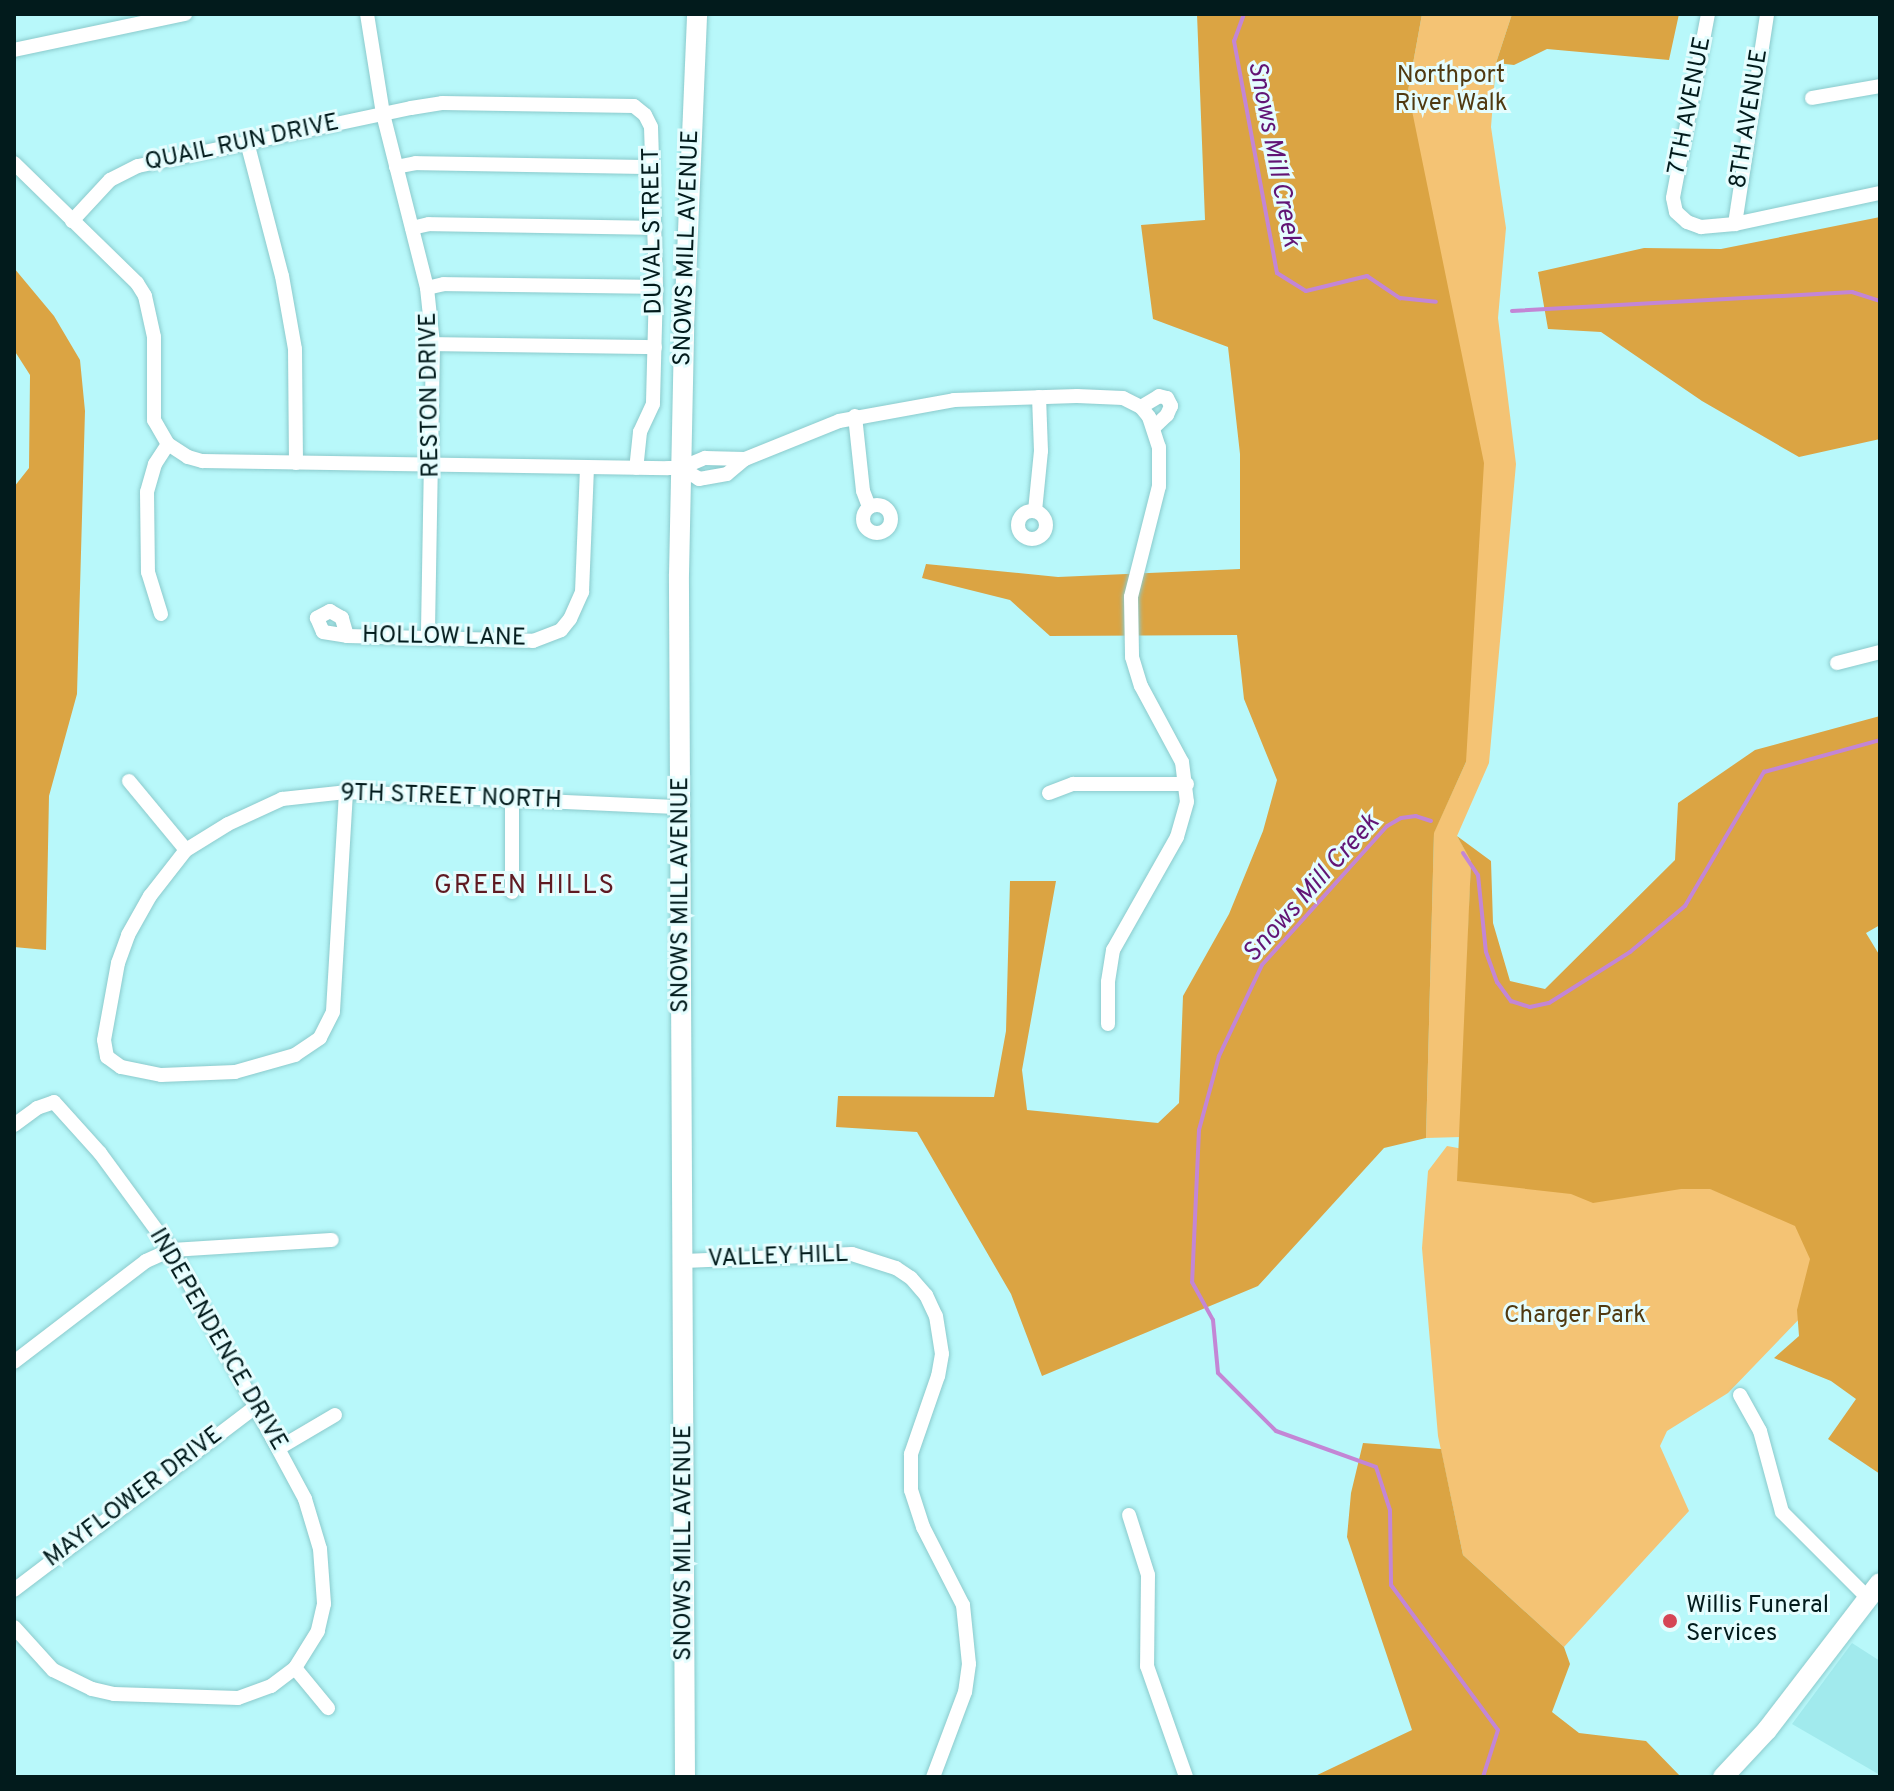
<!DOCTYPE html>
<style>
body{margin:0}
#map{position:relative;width:1894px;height:1791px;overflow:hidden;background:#b8f8fa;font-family:Overpass,sans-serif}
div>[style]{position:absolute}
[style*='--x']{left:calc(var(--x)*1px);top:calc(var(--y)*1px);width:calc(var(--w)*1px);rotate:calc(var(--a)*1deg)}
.built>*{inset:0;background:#a1eaed}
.green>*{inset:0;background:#f4c374}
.forest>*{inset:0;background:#dba443}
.stream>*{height:4px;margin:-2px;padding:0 2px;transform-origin:2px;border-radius:2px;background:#c386d5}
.roads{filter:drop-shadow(0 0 2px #8bcacc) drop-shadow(0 0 2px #8bcacc)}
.minor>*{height:14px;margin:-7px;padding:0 7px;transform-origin:7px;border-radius:7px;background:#fff}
.minor>.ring{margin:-7px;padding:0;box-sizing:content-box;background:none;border:14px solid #fff;border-radius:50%}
.secondary>*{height:20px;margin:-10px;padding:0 10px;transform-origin:10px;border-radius:10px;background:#fff}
.dots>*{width:22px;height:22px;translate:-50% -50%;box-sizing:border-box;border:4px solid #e5fdfe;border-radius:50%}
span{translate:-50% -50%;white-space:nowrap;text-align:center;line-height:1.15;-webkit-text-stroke:6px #e5fdfe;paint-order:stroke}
.park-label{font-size:24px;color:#503910}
.street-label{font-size:24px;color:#021b1c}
.poi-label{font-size:24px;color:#021b1c}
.left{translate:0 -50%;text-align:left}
.water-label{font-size:26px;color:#621575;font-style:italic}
.neighbourhood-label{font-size:26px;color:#5f1a22;letter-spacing:2px}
.frame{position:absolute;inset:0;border:16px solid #021b1c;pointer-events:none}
</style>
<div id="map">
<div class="built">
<div style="clip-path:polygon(1852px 1643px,1880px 1661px,1880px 1775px,1792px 1724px)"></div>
</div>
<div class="green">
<div style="clip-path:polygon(1422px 14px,1512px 14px,1496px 63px,1491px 127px,1506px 228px,1498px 318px,1516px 464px,1489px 763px,1457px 836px,1471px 860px,1461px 1137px,1426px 1138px,1434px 832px,1466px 762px,1408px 91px)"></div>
<div style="clip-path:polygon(1447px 1146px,1681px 1189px,1711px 1189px,1825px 1235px,1804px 1314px,1728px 1393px,1667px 1431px,1660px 1446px,1689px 1511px,1564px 1647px,1463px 1555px,1438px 1436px,1422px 1248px,1428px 1171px)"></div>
</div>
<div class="forest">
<div style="clip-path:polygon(1197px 14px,1422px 14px,1408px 91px,1484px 463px,1466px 762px,1434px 833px,1426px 1138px,1384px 1148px,1258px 1286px,1042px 1376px,1011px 1294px,917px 1132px,836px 1127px,838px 1096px,994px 1097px,1006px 1031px,1010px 881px,1056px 881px,1022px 1070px,1027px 1110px,1158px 1123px,1179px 1103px,1183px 996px,1229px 914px,1263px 831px,1277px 780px,1244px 699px,1237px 635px,1050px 636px,1010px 600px,922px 578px,926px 564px,1058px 577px,1240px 569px,1240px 454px,1228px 347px,1153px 319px,1141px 225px,1205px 220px)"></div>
<div style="clip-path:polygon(1512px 14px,1679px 14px,1669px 60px,1547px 49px,1514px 65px,1496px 63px)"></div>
<div style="clip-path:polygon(1880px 217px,1880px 439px,1799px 457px,1702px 401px,1601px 332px,1548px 329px,1538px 272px,1644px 248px,1721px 249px)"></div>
<div style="clip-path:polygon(14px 268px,54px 316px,80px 360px,85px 411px,77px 694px,49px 796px,46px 950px,14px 947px,14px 487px,29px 468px,30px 375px,14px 350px)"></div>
<div style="clip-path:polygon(1880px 716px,1880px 925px,1866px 933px,1880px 956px,1880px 1474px,1828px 1439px,1856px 1399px,1831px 1381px,1774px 1358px,1799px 1336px,1797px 1310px,1810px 1259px,1795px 1226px,1710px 1189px,1681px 1189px,1593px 1203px,1571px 1194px,1457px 1181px,1471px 861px,1457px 836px,1491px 861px,1493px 923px,1510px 981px,1545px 989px,1675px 860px,1678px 803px,1755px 750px)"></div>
<div style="clip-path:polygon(1363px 1443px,1441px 1449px,1463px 1555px,1564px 1647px,1570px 1664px,1552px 1712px,1579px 1733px,1646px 1741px,1681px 1777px,1313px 1777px,1412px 1730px,1347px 1537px,1351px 1493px)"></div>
</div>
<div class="stream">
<div style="--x:1244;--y:14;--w:29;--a:110"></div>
<div style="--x:1234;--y:41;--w:236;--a:79.5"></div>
<div style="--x:1277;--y:273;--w:34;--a:32"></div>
<div style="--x:1306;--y:291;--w:63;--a:-13.8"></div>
<div style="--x:1367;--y:276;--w:40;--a:34"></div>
<div style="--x:1400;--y:298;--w:36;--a:6"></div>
<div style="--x:1512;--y:311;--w:341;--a:-3.2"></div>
<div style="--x:1852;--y:292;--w:29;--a:18"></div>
<div style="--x:1431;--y:821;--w:16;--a:-162"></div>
<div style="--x:1416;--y:816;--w:15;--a:172"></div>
<div style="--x:1401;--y:818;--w:16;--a:150"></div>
<div style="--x:1387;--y:826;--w:187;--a:132"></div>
<div style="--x:1262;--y:965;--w:101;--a:115.3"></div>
<div style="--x:1219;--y:1056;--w:77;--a:105.1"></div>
<div style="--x:1199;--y:1130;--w:152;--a:92.6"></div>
<div style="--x:1192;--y:1282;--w:43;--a:61.1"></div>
<div style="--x:1213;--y:1320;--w:53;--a:84.6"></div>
<div style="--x:1218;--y:1373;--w:82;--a:45"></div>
<div style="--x:1276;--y:1431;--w:106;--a:19.8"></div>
<div style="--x:1376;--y:1467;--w:45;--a:72"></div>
<div style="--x:1390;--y:1510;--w:75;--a:89.2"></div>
<div style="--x:1391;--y:1585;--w:180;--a:53.6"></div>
<div style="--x:1498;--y:1730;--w:49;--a:107.7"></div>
<div style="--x:1463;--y:853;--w:27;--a:56"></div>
<div style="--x:1478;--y:875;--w:77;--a:84.1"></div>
<div style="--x:1486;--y:952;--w:32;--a:70"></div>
<div style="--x:1497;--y:982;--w:24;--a:54"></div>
<div style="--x:1511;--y:1001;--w:20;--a:18"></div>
<div style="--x:1530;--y:1007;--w:19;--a:-12"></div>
<div style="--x:1549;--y:1003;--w:96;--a:-32.2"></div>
<div style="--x:1630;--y:952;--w:72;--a:-39.9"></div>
<div style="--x:1685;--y:906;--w:156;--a:-59.5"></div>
<div style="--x:1764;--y:772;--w:120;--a:-15.4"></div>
</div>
<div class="roads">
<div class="minor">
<div style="--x:367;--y:14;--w:101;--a:80.9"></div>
<div style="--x:383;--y:114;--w:179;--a:75.8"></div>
<div style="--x:427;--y:288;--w:56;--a:83.9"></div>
<div style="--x:433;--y:344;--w:295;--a:91"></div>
<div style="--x:1708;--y:14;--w:187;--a:100.8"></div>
<div style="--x:1673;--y:198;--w:14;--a:78"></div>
<div style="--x:1676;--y:212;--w:15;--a:42"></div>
<div style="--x:1687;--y:222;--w:15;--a:20"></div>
<div style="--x:1701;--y:227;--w:34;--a:-5"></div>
<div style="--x:1735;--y:224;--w:148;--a:-12.1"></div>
<div style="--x:14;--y:50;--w:175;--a:-11.9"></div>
<div style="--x:1812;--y:98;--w:69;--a:-10"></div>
<div style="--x:247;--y:142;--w:138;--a:75.4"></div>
<div style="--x:282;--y:276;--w:74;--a:79.9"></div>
<div style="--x:295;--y:349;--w:114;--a:89.5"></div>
<div style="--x:14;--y:163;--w:172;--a:44.3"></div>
<div style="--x:137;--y:283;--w:15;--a:58"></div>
<div style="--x:145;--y:296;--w:42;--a:77.6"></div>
<div style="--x:154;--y:337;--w:83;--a:90"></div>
<div style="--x:154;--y:420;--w:28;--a:60"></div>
<div style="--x:168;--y:444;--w:24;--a:123"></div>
<div style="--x:155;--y:464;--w:29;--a:106"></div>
<div style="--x:147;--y:492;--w:80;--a:89.3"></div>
<div style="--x:148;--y:572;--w:44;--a:72.8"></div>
<div style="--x:396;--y:167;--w:20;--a:-11"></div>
<div style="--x:416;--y:163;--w:236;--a:1"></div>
<div style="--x:72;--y:221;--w:56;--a:-47.2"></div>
<div style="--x:110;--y:180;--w:31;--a:-27"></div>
<div style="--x:138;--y:166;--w:279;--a:-12"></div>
<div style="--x:411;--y:108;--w:31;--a:-9"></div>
<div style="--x:442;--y:103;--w:192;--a:0.9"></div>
<div style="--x:634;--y:106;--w:14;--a:39"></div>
<div style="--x:645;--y:115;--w:13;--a:63"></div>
<div style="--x:651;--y:127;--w:160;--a:88.2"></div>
<div style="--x:656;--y:287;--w:117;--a:91.5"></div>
<div style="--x:653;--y:404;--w:31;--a:115"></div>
<div style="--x:640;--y:432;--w:36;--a:96"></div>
<div style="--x:1735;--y:224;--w:212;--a:-81.3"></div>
<div style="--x:412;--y:228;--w:17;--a:-13"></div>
<div style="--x:429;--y:224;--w:225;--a:1"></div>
<div style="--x:427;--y:288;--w:17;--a:-13"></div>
<div style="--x:444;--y:284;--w:212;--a:0.8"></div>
<div style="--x:433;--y:344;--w:222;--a:0.8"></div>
<div style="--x:1141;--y:407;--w:21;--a:-31"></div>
<div style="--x:1159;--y:396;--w:8;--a:14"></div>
<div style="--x:1167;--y:398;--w:9;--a:63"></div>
<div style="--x:1171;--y:406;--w:10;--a:114"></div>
<div style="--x:1167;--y:415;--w:18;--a:137"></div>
<div style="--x:855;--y:416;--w:75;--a:83.9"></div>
<div style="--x:863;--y:491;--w:17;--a:69"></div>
<div style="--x:168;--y:444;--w:24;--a:33"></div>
<div style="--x:188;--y:457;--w:15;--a:16"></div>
<div style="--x:202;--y:461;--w:466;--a:0.9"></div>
<div style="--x:668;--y:468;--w:13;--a:0"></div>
<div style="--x:681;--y:468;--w:26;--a:-23"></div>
<div style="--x:705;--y:458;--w:40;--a:1.4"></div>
<div style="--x:681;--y:468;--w:21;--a:31"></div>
<div style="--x:699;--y:479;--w:28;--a:-10"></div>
<div style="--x:727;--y:474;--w:23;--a:-40"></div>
<div style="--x:745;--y:459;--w:101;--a:-22"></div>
<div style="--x:839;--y:421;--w:117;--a:-10.3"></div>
<div style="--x:954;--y:400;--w:123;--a:-1.9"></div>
<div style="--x:1077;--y:396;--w:46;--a:2.5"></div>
<div style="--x:1123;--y:398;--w:20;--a:27"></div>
<div style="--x:1141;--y:407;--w:13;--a:51"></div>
<div style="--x:1149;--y:417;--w:32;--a:72"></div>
<div style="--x:1159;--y:447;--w:39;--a:90"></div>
<div style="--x:1159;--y:486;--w:114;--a:104.2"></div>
<div style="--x:1131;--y:597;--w:60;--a:89"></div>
<div style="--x:1132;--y:657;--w:30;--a:73"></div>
<div style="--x:1141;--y:686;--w:86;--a:61.7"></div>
<div style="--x:1182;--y:762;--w:40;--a:82.9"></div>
<div style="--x:1187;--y:802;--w:36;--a:106"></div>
<div style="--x:1177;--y:837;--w:130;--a:119.5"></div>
<div style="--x:1113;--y:950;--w:32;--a:99"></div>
<div style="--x:1108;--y:982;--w:42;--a:90"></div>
<div class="ring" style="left:863px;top:505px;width:14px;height:14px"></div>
<div style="--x:1035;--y:511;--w:60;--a:-84.3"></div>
<div style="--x:1041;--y:451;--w:54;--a:-92.1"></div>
<div class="ring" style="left:1018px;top:511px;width:14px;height:14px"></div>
<div style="--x:347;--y:636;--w:19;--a:-106"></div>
<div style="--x:342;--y:618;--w:14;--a:-150"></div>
<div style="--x:330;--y:611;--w:15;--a:152"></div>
<div style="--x:317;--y:618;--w:15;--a:67"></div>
<div style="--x:323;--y:632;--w:24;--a:9"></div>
<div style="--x:347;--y:636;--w:186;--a:1.5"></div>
<div style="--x:533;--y:641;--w:30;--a:-21"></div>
<div style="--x:561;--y:630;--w:14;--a:-51"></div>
<div style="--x:570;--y:619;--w:30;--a:-66"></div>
<div style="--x:582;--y:592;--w:125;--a:-87.7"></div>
<div style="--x:1837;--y:663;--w:44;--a:-14.3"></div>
<div style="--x:129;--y:781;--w:89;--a:50.4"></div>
<div style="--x:346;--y:792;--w:220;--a:93.4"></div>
<div style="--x:333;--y:1012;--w:29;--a:117"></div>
<div style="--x:320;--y:1038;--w:30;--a:146"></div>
<div style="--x:295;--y:1055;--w:62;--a:164.2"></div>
<div style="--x:235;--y:1072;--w:74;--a:177.7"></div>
<div style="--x:161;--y:1075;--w:41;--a:-168.7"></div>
<div style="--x:121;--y:1067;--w:17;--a:-144"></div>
<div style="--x:107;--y:1057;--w:17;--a:-100"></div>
<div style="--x:104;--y:1040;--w:78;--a:-79.7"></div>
<div style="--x:118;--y:963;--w:30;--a:-70"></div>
<div style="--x:128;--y:935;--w:45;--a:-60.6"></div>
<div style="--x:150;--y:896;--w:58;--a:-52"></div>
<div style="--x:186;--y:850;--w:49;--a:-31.8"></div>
<div style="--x:228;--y:824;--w:60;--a:-24.8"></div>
<div style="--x:282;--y:799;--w:64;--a:-6.2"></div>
<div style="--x:346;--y:792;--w:335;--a:2.6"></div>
<div style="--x:1049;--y:793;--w:26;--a:-21"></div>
<div style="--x:1073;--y:784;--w:114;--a:0"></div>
<div style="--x:512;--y:892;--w:93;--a:-90"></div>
<div style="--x:14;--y:1125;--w:29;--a:-36"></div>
<div style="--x:37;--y:1108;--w:18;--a:-19"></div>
<div style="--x:54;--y:1102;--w:69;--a:48"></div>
<div style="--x:100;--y:1153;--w:120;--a:53.8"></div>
<div style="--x:171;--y:1250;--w:283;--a:61.7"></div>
<div style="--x:305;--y:1499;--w:52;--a:73.3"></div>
<div style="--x:320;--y:1549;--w:55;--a:85.8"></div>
<div style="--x:324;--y:1604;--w:28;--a:103"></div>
<div style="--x:318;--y:1631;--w:44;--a:121.9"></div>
<div style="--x:295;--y:1668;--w:30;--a:143"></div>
<div style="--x:271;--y:1686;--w:35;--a:160"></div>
<div style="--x:238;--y:1698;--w:124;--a:-178.2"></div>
<div style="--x:114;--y:1694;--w:23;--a:-167"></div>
<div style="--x:92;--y:1689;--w:43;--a:-154"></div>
<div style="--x:53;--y:1670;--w:58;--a:-132.2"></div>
<div style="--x:684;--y:1261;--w:168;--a:-2.4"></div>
<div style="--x:852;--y:1254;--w:46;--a:17.7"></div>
<div style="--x:896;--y:1268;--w:18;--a:34"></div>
<div style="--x:911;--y:1278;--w:23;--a:49"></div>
<div style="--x:926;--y:1295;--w:23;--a:65"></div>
<div style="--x:936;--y:1316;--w:38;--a:81"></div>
<div style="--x:942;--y:1354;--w:22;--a:100"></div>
<div style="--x:938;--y:1376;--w:83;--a:109.1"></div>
<div style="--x:911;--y:1454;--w:36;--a:90"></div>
<div style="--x:911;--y:1490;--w:39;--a:72"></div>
<div style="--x:923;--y:1527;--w:88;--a:62.9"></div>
<div style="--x:963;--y:1605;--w:59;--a:84.2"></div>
<div style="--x:969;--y:1664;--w:28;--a:98"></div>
<div style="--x:965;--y:1692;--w:91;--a:110.6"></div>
<div style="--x:14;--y:1362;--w:166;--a:-37.4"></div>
<div style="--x:146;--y:1261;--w:27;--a:-24"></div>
<div style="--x:171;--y:1250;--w:161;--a:-3.6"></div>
<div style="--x:1740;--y:1395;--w:41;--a:60.9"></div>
<div style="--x:1760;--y:1431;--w:84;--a:74.8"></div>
<div style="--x:1782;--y:1512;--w:122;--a:45"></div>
<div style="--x:279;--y:1448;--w:65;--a:-30.5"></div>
<div style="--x:1129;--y:1515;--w:63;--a:72.4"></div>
<div style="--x:1148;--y:1575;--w:91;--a:90.6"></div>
<div style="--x:1147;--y:1666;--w:118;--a:70.6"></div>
<div style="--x:14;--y:1590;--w:303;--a:-37.2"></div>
<div style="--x:295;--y:1668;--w:52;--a:50.5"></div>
</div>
<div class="secondary">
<div style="--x:685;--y:1777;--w:1203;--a:-90.29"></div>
<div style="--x:679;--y:574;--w:247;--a:-88.8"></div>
<div style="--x:684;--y:327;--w:313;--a:-87.6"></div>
<div style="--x:1723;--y:1777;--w:64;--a:-46.9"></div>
<div style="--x:1767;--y:1730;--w:185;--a:-52.5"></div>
</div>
</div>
<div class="dots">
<div style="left:1670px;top:1621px;background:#d54555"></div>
</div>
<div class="park-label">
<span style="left:1451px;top:91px">Northport<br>River Walk</span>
<span style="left:1575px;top:1317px">Charger Park</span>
</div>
<div class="street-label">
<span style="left:1691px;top:106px;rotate:-79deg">7TH AVENUE</span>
<span style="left:1750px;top:119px;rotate:-81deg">8TH AVENUE</span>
<span style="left:242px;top:144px;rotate:-12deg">QUAIL RUN DRIVE</span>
<span style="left:654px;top:231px;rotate:-91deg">DUVAL STREET</span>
<span style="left:688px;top:248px;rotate:-88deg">SNOWS MILL AVENUE</span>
<span style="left:431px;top:395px;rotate:-91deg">RESTON DRIVE</span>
<span style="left:444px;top:638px;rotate:1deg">HOLLOW LANE</span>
<span style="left:451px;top:798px;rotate:2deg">9TH STREET NORTH</span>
<span style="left:682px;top:895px;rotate:-90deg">SNOWS MILL AVENUE</span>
<span style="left:778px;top:1258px;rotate:-2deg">VALLEY HILL</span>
<span style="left:217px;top:1340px;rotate:60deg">INDEPENDENCE DRIVE</span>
<span style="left:134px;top:1498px;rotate:-37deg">MAYFLOWER DRIVE</span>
<span style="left:685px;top:1543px;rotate:-90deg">SNOWS MILL AVENUE</span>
</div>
<div class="poi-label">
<span class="left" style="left:1686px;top:1621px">Willis Funeral<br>Services</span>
</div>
<div class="water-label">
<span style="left:1273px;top:154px;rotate:79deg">Snows Mill Creek</span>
<span style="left:1312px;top:889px;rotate:-48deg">Snows Mill Creek</span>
</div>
<div class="neighbourhood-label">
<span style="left:525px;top:887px">GREEN HILLS</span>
</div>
<div class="frame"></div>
</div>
